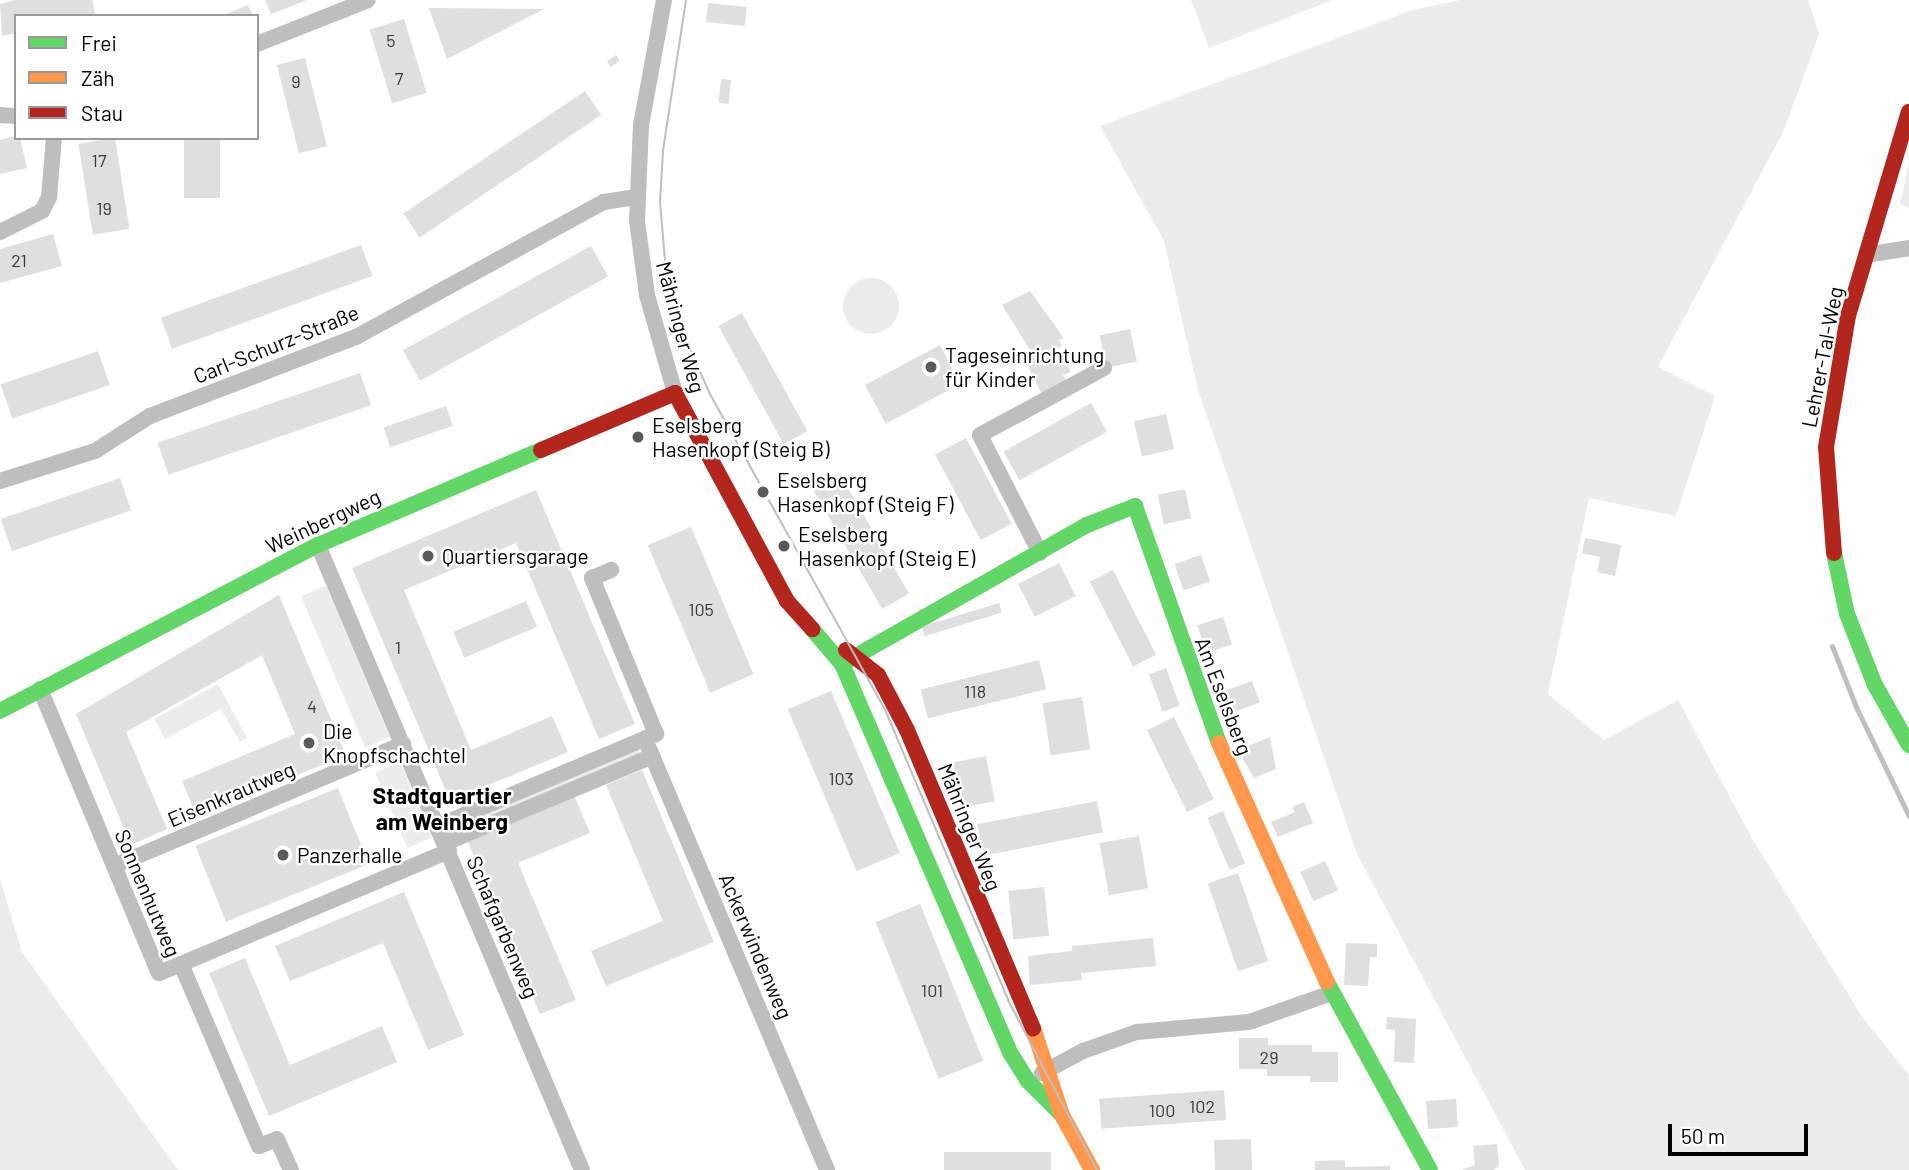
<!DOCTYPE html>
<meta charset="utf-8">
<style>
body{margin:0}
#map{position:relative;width:1909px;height:1170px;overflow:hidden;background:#fff;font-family:Barlow,sans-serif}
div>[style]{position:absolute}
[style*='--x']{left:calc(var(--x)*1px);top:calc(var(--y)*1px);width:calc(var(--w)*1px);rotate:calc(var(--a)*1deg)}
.green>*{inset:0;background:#ececec;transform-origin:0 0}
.round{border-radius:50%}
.stream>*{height:5px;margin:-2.5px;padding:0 2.5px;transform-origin:2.5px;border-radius:2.5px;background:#bfbfbf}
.building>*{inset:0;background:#dfdfdf;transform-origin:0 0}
.street>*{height:16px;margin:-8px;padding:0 8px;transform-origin:8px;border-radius:8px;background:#bebebe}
.fast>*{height:16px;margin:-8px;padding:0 8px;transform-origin:8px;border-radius:8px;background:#63d668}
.slow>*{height:16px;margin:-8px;padding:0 8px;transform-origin:8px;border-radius:8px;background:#ff974d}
.jam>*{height:16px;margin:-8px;padding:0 8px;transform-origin:8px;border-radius:8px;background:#b3261e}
.tram>*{height:2px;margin:-1px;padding:0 1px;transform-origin:1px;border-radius:1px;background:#bebebe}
.dots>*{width:19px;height:19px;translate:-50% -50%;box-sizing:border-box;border:4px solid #fff;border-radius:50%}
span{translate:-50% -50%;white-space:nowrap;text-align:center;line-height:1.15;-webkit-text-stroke:5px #fff;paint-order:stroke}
.number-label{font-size:18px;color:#383838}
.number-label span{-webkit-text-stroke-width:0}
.street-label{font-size:21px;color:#000}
.poi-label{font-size:21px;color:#000}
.left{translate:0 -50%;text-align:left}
.neighbourhood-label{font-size:23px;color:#000;font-weight:700}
.legend{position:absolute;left:14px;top:14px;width:245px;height:126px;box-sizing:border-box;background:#fff;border:2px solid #999;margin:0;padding:9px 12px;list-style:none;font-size:21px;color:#000}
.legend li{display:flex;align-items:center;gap:14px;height:35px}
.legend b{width:35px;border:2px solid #999}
.scale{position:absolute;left:1668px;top:1124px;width:140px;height:32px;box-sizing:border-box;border:4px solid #000;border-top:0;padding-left:9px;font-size:21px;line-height:24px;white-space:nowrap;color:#000;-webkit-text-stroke:5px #fff;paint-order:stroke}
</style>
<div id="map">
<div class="green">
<div style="clip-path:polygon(1191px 0,1329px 0,1330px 1px,1209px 48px)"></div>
<div style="clip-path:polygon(1460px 0,1808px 0,1819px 34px,1784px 130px,1658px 367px,1715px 396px,1676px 516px,1589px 498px,1548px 694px,1604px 740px,1678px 700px,1753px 840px,1863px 1018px,1909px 1075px,1909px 1170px,1525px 1170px,1357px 854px,1198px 390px,1164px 241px,1100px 126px,1413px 10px)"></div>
<div style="clip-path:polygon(1909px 163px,1909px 208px,1900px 204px)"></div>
<div class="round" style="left:843px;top:278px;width:56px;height:56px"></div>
<div style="left:326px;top:586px;width:164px;height:27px;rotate:67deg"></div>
<div style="clip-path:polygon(218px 684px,247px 738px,240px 742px,221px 709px,165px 739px,154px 719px)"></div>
<div style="left:636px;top:744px;width:16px;height:193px;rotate:68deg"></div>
<div style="left:400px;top:762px;width:82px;height:27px;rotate:67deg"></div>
<div style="clip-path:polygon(0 879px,22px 952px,178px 1170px,0 1170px)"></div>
</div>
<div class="stream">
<div style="--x:1832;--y:646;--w:68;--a:68.4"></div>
<div style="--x:1857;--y:709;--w:119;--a:64.1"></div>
</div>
<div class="building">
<div style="clip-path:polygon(15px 0,92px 0,95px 14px,16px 16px,16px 33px,2px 36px,0 4px)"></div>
<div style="clip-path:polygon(265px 0,307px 0,271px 14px)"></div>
<div style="left:708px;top:3px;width:39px;height:19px;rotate:6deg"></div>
<div style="clip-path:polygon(248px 5px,253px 16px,221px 16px)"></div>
<div style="clip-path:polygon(429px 8px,544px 9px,447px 59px)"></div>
<div style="left:404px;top:19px;width:77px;height:36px;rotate:73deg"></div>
<div style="left:616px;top:55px;width:7px;height:11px;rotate:56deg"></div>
<div style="left:305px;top:58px;width:91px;height:29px;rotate:76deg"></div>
<div style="left:721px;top:79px;width:10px;height:24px;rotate:6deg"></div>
<div style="left:585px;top:91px;width:29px;height:219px;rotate:56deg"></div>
<div style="clip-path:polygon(16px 136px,20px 138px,27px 168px,0 174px,0 140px)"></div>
<div style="left:115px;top:138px;width:92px;height:37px;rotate:81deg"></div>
<div style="left:184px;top:138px;width:36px;height:60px"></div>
<div style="clip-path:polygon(53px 234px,62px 266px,0 283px,0 249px)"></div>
<div style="left:361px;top:245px;width:33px;height:213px;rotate:70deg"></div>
<div style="left:591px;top:246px;width:35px;height:215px;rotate:61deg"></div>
<div style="clip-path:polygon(1030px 291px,1064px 338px,1059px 340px,1062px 346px,1052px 351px,1054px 356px,1061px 352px,1071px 372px,1063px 375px,1066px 381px,1042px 394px,1024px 359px,1033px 355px,1002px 305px)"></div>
<div style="left:742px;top:313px;width:135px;height:27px;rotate:61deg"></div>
<div style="left:1130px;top:329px;width:33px;height:31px;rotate:78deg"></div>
<div style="left:940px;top:345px;width:44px;height:85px;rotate:62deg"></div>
<div style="left:98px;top:351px;width:36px;height:103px;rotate:71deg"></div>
<div style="left:360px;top:373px;width:34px;height:214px;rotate:71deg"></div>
<div style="left:1091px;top:403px;width:33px;height:100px;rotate:61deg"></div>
<div style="left:446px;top:406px;width:21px;height:66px;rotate:71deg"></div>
<div style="left:1166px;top:414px;width:36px;height:33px;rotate:77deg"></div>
<div style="left:966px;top:438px;width:97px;height:35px;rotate:62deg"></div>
<div style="left:840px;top:474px;width:138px;height:31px;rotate:60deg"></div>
<div style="left:120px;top:478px;width:34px;height:126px;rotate:71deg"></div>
<div style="left:1185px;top:489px;width:30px;height:28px;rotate:78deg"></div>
<div style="clip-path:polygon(536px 490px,635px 724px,599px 739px,516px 543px,404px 590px,471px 750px,552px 716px,568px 752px,450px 801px,352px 568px)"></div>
<div style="left:691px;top:527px;width:160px;height:47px;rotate:67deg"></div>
<div style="clip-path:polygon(1585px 538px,1621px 545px,1615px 576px,1597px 572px,1600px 557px,1582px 553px)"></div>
<div style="left:1201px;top:555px;width:28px;height:28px;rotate:71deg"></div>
<div style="left:1059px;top:563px;width:37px;height:46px;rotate:63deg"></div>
<div style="left:1113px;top:570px;width:95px;height:26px;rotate:63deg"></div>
<div style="clip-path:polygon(279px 595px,346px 755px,197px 817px,182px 781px,295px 734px,262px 655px,126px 732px,167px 829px,131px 845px,76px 714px)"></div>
<div style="left:526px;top:601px;width:28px;height:79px;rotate:67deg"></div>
<div style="left:999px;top:603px;width:10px;height:81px;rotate:73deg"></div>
<div style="left:1223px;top:617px;width:29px;height:27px;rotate:72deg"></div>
<div style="left:1039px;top:660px;width:30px;height:122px;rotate:76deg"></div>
<div style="left:1166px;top:668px;width:40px;height:18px;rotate:70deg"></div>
<div style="left:1252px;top:681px;width:23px;height:29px;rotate:70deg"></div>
<div style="left:831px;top:691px;width:176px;height:47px;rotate:67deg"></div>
<div style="left:1082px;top:697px;width:53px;height:40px;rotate:81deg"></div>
<div style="left:1174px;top:717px;width:91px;height:30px;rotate:64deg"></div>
<div style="clip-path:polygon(1270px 737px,1276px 769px,1254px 778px,1238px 750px)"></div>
<div style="left:986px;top:756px;width:46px;height:34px;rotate:79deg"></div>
<div style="clip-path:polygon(642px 770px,714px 942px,606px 986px,591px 951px,663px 921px,606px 785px)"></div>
<div style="left:338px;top:788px;width:82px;height:154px;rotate:68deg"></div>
<div style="clip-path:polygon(575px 797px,590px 833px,518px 863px,576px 1000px,540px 1014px,468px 842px)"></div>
<div style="left:1097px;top:801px;width:32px;height:122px;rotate:79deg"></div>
<div style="clip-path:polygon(1304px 802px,1313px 823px,1278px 837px,1271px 822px,1295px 812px,1292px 807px)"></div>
<div style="left:1223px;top:811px;width:57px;height:17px;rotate:67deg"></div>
<div style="left:1139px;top:836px;width:53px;height:40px;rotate:80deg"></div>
<div style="left:1325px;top:861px;width:32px;height:27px;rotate:66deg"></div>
<div style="left:1238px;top:873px;width:93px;height:32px;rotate:71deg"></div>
<div style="left:1044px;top:887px;width:49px;height:36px;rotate:84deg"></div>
<div style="clip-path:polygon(404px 892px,464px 1035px,428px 1050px,383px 943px,290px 981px,275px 946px)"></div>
<div style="left:920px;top:904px;width:169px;height:48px;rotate:68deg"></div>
<div style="clip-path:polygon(1153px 938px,1156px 966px,1081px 973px,1082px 980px,1030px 985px,1028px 956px,1072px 951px,1072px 946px)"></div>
<div style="clip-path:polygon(1346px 943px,1377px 944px,1377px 957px,1370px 957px,1368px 986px,1344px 985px)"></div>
<div style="clip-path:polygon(245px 958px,290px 1065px,382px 1026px,397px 1062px,269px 1116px,209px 973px)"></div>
<div style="clip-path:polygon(1387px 1017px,1416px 1019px,1414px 1063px,1394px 1062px,1395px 1030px,1386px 1029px)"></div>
<div style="clip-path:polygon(1239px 1038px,1268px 1038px,1268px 1045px,1312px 1045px,1312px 1052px,1338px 1052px,1338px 1082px,1310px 1082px,1310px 1076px,1267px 1076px,1267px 1069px,1239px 1069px)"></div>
<div style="left:1224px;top:1090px;width:30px;height:125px;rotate:86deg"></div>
<div style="left:1456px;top:1099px;width:28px;height:30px;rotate:86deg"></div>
<div style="left:1251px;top:1139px;width:31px;height:37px;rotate:88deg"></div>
<div style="clip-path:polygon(1497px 1144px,1499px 1166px,1493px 1170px,1462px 1170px,1475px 1165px,1473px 1146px)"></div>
<div style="left:1051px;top:1152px;width:18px;height:107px;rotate:90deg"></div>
<div style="clip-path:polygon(1345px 1160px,1345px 1167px,1390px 1166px,1390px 1170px,1315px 1170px,1315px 1161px)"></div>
</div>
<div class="street">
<div style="--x:664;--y:0;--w:127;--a:100.4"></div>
<div style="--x:641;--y:125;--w:96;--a:92.4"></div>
<div style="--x:637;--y:221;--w:75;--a:82.3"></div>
<div style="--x:647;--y:295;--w:102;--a:74.1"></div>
<div style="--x:257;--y:44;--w:119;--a:-21.6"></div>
<div style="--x:0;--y:115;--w:16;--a:4"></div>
<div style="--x:0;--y:232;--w:47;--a:-26.6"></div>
<div style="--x:42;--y:211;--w:16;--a:-63"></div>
<div style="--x:49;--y:197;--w:59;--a:-85.2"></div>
<div style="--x:1866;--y:255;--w:44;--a:-9.2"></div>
<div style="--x:0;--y:481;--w:100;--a:-17.5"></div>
<div style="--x:95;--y:451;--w:65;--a:-32.5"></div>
<div style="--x:150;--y:416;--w:221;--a:-21"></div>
<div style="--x:356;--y:337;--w:282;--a:-28.6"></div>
<div style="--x:604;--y:202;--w:33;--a:-9"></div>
<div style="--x:318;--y:545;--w:678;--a:67.1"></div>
<div style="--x:1040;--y:553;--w:132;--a:-117"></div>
<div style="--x:980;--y:435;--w:141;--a:-28.4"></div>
<div style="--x:40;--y:689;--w:308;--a:67.3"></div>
<div style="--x:159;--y:973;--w:24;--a:-22"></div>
<div style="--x:181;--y:964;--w:198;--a:66.8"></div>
<div style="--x:259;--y:1146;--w:19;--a:-21"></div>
<div style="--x:277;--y:1139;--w:34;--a:66"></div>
<div style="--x:645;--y:739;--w:468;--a:67.1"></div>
<div style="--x:438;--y:826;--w:237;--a:-22.9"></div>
<div style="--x:656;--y:734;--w:169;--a:-112.3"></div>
<div style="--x:592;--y:578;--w:21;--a:-23"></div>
<div style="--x:445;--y:843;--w:225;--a:-22.7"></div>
<div style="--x:114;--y:866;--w:314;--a:-22.9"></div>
<div style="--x:181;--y:964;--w:291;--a:-22.9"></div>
<div style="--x:1042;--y:1073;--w:47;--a:-28.2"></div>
<div style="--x:1083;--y:1051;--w:57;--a:-19.4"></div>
<div style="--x:1137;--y:1032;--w:112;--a:-5.1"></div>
<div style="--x:1249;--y:1022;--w:88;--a:-19.3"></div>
</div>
<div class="fast">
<div style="--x:1834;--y:553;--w:62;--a:78"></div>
<div style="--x:1847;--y:614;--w:76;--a:68.5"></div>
<div style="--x:1875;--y:685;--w:69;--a:60.5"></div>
<div style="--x:812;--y:629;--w:46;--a:49.4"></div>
<div style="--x:842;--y:664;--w:425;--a:66.6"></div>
<div style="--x:1011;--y:1054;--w:31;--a:58"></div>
<div style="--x:1027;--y:1080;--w:49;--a:45"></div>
<div style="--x:842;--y:664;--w:282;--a:-29.6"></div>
<div style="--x:1087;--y:525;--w:52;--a:-21.6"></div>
<div style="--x:1135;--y:506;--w:251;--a:70.5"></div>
<div style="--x:0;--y:711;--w:359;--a:-27.6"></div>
<div style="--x:318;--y:545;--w:242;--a:-23.1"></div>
<div style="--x:1327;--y:982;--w:214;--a:61.3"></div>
</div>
<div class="slow">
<div style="--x:1219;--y:743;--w:262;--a:65.7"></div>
<div style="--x:1033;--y:1028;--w:92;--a:71.6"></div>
<div style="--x:1062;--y:1115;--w:63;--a:61.4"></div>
</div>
<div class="jam">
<div style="--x:541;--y:450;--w:146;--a:-23"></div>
<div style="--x:675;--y:393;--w:236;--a:61.7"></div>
<div style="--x:787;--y:601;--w:38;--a:48"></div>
<div style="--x:1834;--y:553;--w:106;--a:-94.3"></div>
<div style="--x:1826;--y:447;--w:133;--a:-80.5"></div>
<div style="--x:1848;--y:316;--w:213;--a:-73.4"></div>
<div style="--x:846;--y:650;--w:41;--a:38"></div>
<div style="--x:878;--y:675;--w:62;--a:62.2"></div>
<div style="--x:907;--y:730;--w:324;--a:67.1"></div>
</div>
<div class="tram">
<div style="--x:686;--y:0;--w:153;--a:98.7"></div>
<div style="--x:663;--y:151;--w:51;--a:93.4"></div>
<div style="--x:660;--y:202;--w:58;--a:85.1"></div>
<div style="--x:665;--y:260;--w:78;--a:76"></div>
<div style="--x:684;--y:336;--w:64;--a:65.9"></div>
<div style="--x:710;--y:394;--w:363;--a:61"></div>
<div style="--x:886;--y:712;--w:313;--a:67"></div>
<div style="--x:1008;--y:1000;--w:192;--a:62.4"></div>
</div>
<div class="dots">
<div style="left:931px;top:367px;background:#595959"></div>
<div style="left:638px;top:437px;background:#595959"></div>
<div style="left:763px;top:492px;background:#595959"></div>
<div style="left:784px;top:546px;background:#595959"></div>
<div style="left:428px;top:556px;background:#595959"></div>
<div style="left:309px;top:743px;background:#595959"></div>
<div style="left:283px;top:855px;background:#595959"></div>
</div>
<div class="number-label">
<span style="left:391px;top:40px">5</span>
<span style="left:399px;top:78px">7</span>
<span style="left:296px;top:81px">9</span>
<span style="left:99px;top:160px">17</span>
<span style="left:104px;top:208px">19</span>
<span style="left:19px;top:260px">21</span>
<span style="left:701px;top:609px">105</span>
<span style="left:398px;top:647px">1</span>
<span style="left:975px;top:691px">118</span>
<span style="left:312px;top:706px">4</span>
<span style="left:841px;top:778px">103</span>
<span style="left:932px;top:990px">101</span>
<span style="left:1269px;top:1057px">29</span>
<span style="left:1202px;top:1106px">102</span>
<span style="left:1162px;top:1110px">100</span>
</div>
<div class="street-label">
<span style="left:681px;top:327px;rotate:75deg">Mähringer Weg</span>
<span style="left:276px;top:344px;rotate:-22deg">Carl-Schurz-Straße</span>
<span style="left:1822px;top:357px;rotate:-79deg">Lehrer-Tal-Weg</span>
<span style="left:323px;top:521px;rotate:-25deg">Weinbergweg</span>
<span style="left:1224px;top:696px;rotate:69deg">Am Eselsberg</span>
<span style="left:231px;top:794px;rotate:-23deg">Eisenkrautweg</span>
<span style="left:970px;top:827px;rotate:68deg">Mähringer Weg</span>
<span style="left:148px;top:893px;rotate:67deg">Sonnenhutweg</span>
<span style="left:503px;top:927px;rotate:67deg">Schafgarbenweg</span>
<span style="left:756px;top:946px;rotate:67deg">Ackerwindenweg</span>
</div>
<div class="poi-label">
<span class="left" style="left:945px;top:367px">Tageseinrichtung<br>für Kinder</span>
<span class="left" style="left:652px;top:437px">Eselsberg<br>Hasenkopf (Steig B)</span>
<span class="left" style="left:777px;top:492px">Eselsberg<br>Hasenkopf (Steig F)</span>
<span class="left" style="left:798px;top:546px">Eselsberg<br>Hasenkopf (Steig E)</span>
<span class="left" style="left:442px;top:556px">Quartiersgarage</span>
<span class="left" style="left:323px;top:743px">Die<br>Knopfschachtel</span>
<span class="left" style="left:297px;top:855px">Panzerhalle</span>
</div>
<div class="neighbourhood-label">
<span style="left:442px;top:808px">Stadtquartier<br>am Weinberg</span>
</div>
<ul class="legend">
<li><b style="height:9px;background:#63d668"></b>Frei</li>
<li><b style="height:9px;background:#ff974d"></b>Zäh</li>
<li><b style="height:9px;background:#b3261e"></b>Stau</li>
</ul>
<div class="scale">50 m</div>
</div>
